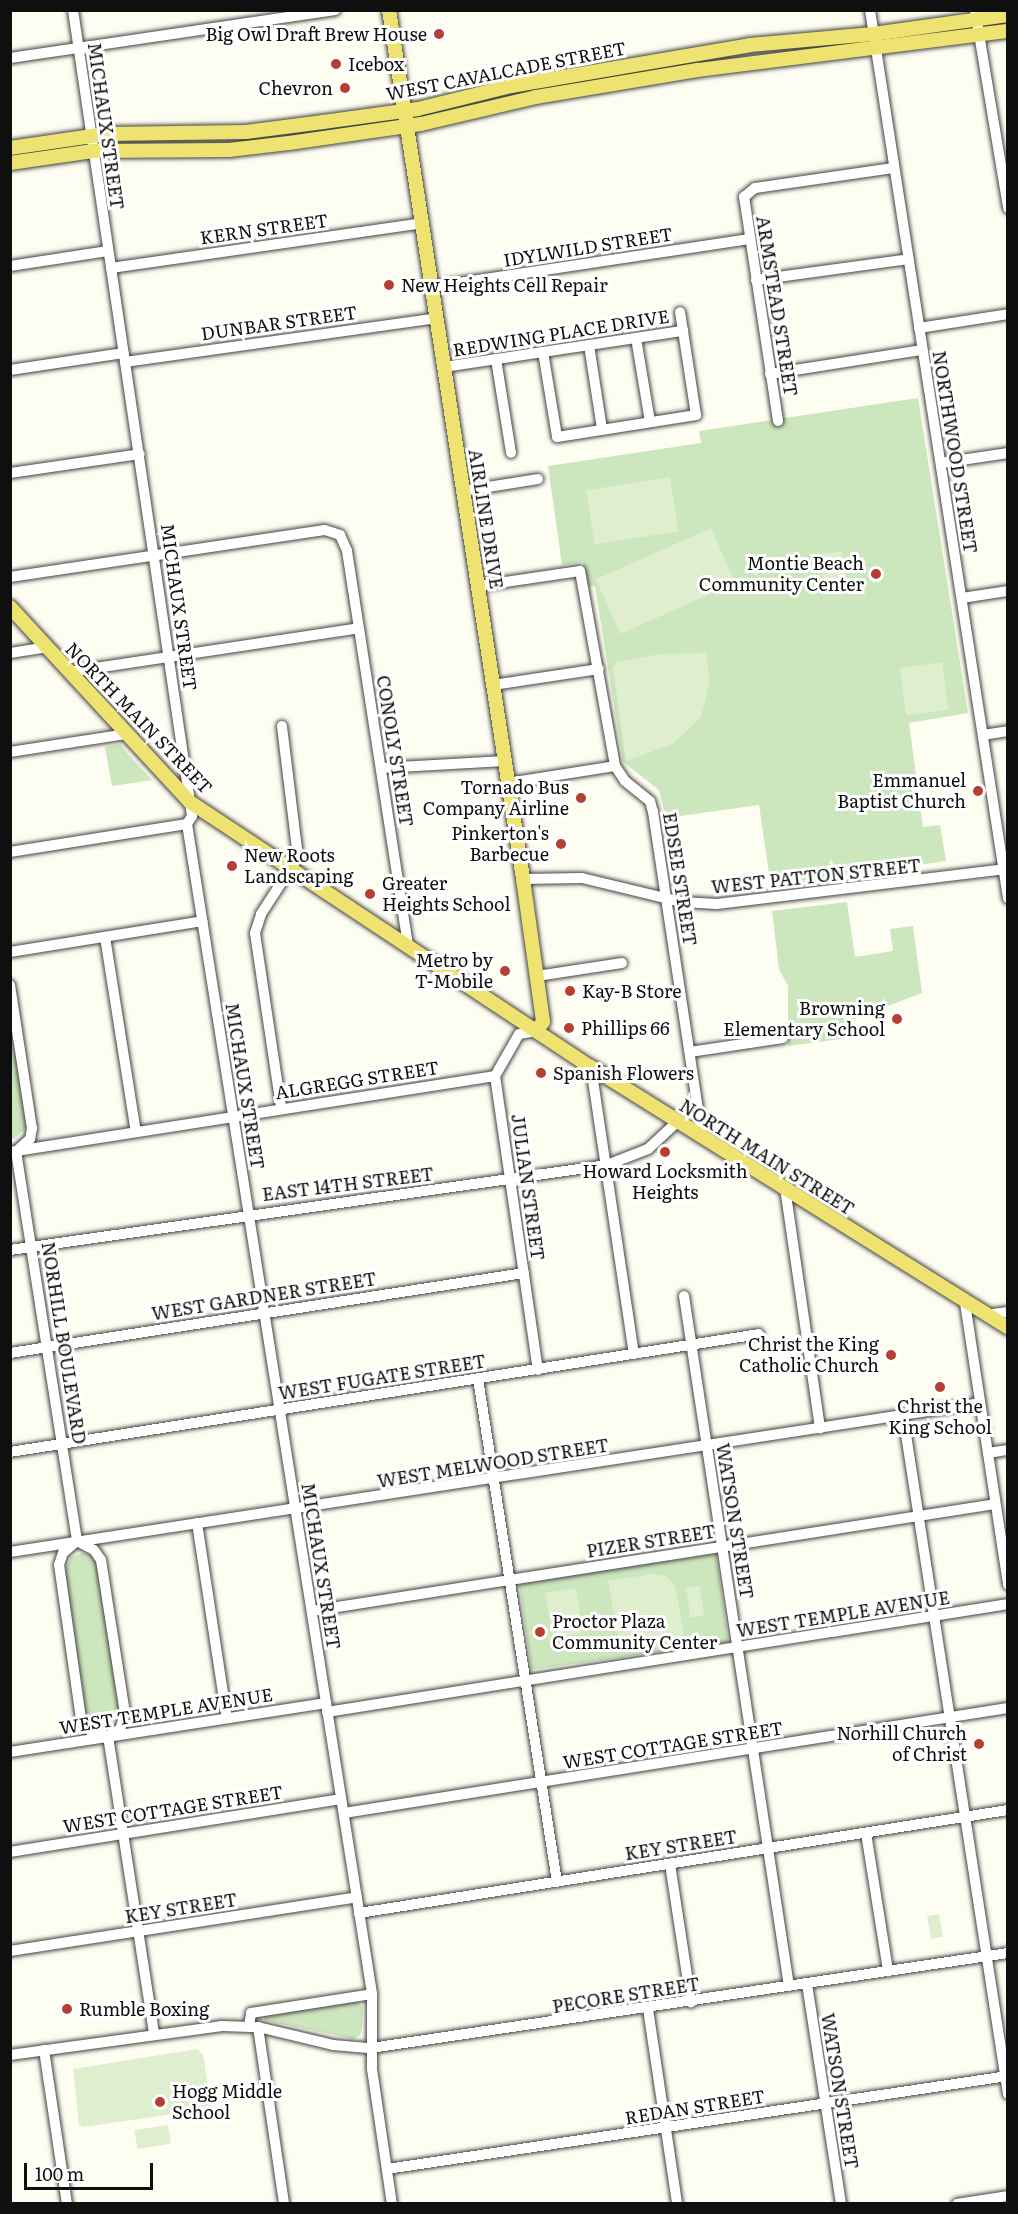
<!DOCTYPE html>
<style>
body{margin:0}
#map{position:relative;width:1018px;height:2214px;overflow:hidden;background:#fefdf1;font-family:Literata,serif}
div>[style]{position:absolute}
[style*='--x']{left:calc(var(--x)*1px);top:calc(var(--y)*1px);width:calc(var(--w)*1px);rotate:calc(var(--a)*1deg)}
.green>*{inset:0;background:#cce6bd;transform-origin:0 0}
.pitch>*{inset:0;background:#deeece;transform-origin:0 0}
.roads{filter:drop-shadow(0 0 2px #424242) drop-shadow(0 0 2px #424242)}
.minor>*{height:10px;margin:-5px;padding:0 5px;transform-origin:5px;border-radius:5px;background:#fff}
.major>*{height:14px;margin:-7px;padding:0 7px;transform-origin:7px;border-radius:7px;background:#eee371}
.dots>*{width:16px;height:16px;translate:-50% -50%;box-sizing:border-box;border:3px solid #fff;border-radius:50%}
span{translate:-50% -50%;white-space:nowrap;text-align:center;line-height:1.15;-webkit-text-stroke:6px #fff;paint-order:stroke}
.poi-label{font-size:18px;color:#0f0f0f}
.right{translate:-100% -50%;text-align:right}
.left{translate:0 -50%;text-align:left}
.street-label{font-size:18px;color:#0f0f0f}
.frame{position:absolute;inset:0;border:12px solid #0f0f0f;pointer-events:none}
.scale{position:absolute;left:24px;top:2163px;width:129px;height:27px;box-sizing:border-box;border:3px solid #0f0f0f;border-top:0;padding-left:8px;font-size:18px;line-height:21px;white-space:nowrap;color:#0f0f0f;-webkit-text-stroke:4px #fff;paint-order:stroke}
</style>
<div id="map">
<div class="green">
<div style="clip-path:polygon(918px 398px,968px 713px,909px 723px,923px 827px,940px 825px,946px 861px,771px 887px,759px 805px,666px 818px,659px 790px,623px 762px,595px 586px,587px 587px,583px 562px,562px 565px,548px 466px,701px 443px,699px 431px)"></div>
<div style="clip-path:polygon(120px 744px,127px 753px,152px 780px,112px 786px,105px 747px)"></div>
<div style="clip-path:polygon(847px 902px,855px 957px,893px 951px,890px 929px,913px 926px,922px 993px,851px 1020px,855px 1037px,788px 1046px,788px 986px,779px 969px,772px 911px)"></div>
<div style="clip-path:polygon(10px 1014px,27px 1127px,14px 1139px,10px 1139px)"></div>
<div style="clip-path:polygon(82px 1553px,92px 1556px,98px 1565px,121px 1712px,108px 1725px,93px 1723px,86px 1712px,65px 1571px,71px 1557px)"></div>
<div style="left:716px;top:1554px;width:89px;height:199px;rotate:82deg"></div>
<div style="clip-path:polygon(357px 2001px,363px 2007px,362px 2028px,360px 2035px,353px 2039px,264px 2020px,264px 2014px)"></div>
</div>
<div class="pitch">
<div style="left:670px;top:477px;width:55px;height:85px;rotate:81deg"></div>
<div style="left:711px;top:528px;width:60px;height:126px;rotate:66deg"></div>
<div style="left:842px;top:551px;width:33px;height:23px;rotate:81deg"></div>
<div style="clip-path:polygon(706px 653px,710px 682px,701px 717px,673px 744px,626px 761px,613px 667px,617px 662px,660px 654px)"></div>
<div style="left:942px;top:662px;width:48px;height:43px;rotate:82deg"></div>
<div style="clip-path:polygon(652px 1574px,666px 1576px,675px 1586px,684px 1635px,626px 1644px,619px 1639px,608px 1581px)"></div>
<div style="left:700px;top:1586px;width:30px;height:14px;rotate:82deg"></div>
<div style="left:576px;top:1588px;width:46px;height:31px;rotate:81deg"></div>
<div style="left:939px;top:1914px;width:23px;height:12px;rotate:80deg"></div>
<div style="clip-path:polygon(197px 2049px,203px 2055px,211px 2106px,207px 2109px,84px 2127px,79px 2125px,73px 2069px)"></div>
<div style="left:168px;top:2125px;width:19px;height:34px;rotate:81deg"></div>
</div>
<div class="roads">
<div class="minor">
<div style="--x:73;--y:10;--w:815;--a:81.6"></div>
<div style="--x:192;--y:816;--w:9;--a:122"></div>
<div style="--x:187;--y:824;--w:1185;--a:81.01"></div>
<div style="--x:372;--y:1994;--w:75;--a:90"></div>
<div style="--x:372;--y:2069;--w:136;--a:81.6"></div>
<div style="--x:870;--y:10;--w:899;--a:81.17"></div>
<div style="--x:975;--y:10;--w:201;--a:80.5"></div>
<div style="--x:10;--y:58;--w:329;--a:-8.4"></div>
<div style="--x:10;--y:266;--w:99;--a:-8.7"></div>
<div style="--x:111;--y:268;--w:314;--a:-8.2"></div>
<div style="--x:756;--y:280;--w:154;--a:-7.8"></div>
<div style="--x:432;--y:287;--w:321;--a:-8.6"></div>
<div style="--x:919;--y:328;--w:90;--a:-8.9"></div>
<div style="--x:636;--y:338;--w:85;--a:80.5"></div>
<div style="--x:589;--y:345;--w:85;--a:81.2"></div>
<div style="--x:543;--y:352;--w:86;--a:80.6"></div>
<div style="--x:557;--y:437;--w:141;--a:-9"></div>
<div style="--x:696;--y:415;--w:104;--a:-98.8"></div>
<div style="--x:496;--y:359;--w:95;--a:80.9"></div>
<div style="--x:125;--y:362;--w:315;--a:-8"></div>
<div style="--x:444;--y:367;--w:242;--a:-8.6"></div>
<div style="--x:10;--y:370;--w:115;--a:-8.5"></div>
<div style="--x:770;--y:374;--w:154;--a:-9"></div>
<div style="--x:778;--y:421;--w:227;--a:-98.6"></div>
<div style="--x:744;--y:197;--w:14;--a:-39"></div>
<div style="--x:755;--y:188;--w:140;--a:-8.2"></div>
<div style="--x:941;--y:463;--w:68;--a:-8.5"></div>
<div style="--x:10;--y:473;--w:131;--a:-8.3"></div>
<div style="--x:463;--y:491;--w:76;--a:-9.1"></div>
<div style="--x:10;--y:577;--w:318;--a:-8.5"></div>
<div style="--x:325;--y:530;--w:16;--a:18"></div>
<div style="--x:340;--y:535;--w:17;--a:66"></div>
<div style="--x:347;--y:551;--w:401;--a:81.2"></div>
<div style="--x:478;--y:586;--w:103;--a:-8.4"></div>
<div style="--x:580;--y:571;--w:198;--a:79.8"></div>
<div style="--x:615;--y:766;--w:18;--a:56"></div>
<div style="--x:625;--y:781;--w:32;--a:39"></div>
<div style="--x:650;--y:801;--w:11;--a:75"></div>
<div style="--x:653;--y:812;--w:329;--a:81.4"></div>
<div style="--x:962;--y:598;--w:47;--a:-8.7"></div>
<div style="--x:10;--y:653;--w:37;--a:-9"></div>
<div style="--x:69;--y:672;--w:293;--a:-8.6"></div>
<div style="--x:493;--y:685;--w:107;--a:-8.6"></div>
<div style="--x:983;--y:735;--w:25;--a:-9"></div>
<div style="--x:10;--y:752;--w:117;--a:-8.8"></div>
<div style="--x:381;--y:768;--w:124;--a:-3.2"></div>
<div style="--x:508;--y:783;--w:108;--a:-9"></div>
<div style="--x:10;--y:852;--w:179;--a:-9"></div>
<div style="--x:523;--y:879;--w:59;--a:-1"></div>
<div style="--x:582;--y:878;--w:102;--a:13.6"></div>
<div style="--x:681;--y:902;--w:36;--a:3"></div>
<div style="--x:717;--y:904;--w:293;--a:-6.9"></div>
<div style="--x:105;--y:937;--w:197;--a:81"></div>
<div style="--x:10;--y:952;--w:195;--a:-9.1"></div>
<div style="--x:537;--y:976;--w:86;--a:-8.7"></div>
<div style="--x:10;--y:985;--w:145;--a:81.3"></div>
<div style="--x:32;--y:1128;--w:11;--a:100"></div>
<div style="--x:30;--y:1139;--w:15;--a:138"></div>
<div style="--x:536;--y:1031;--w:17;--a:170"></div>
<div style="--x:519;--y:1034;--w:48;--a:119.7"></div>
<div style="--x:495;--y:1076;--w:297;--a:81.7"></div>
<div style="--x:690;--y:1052;--w:94;--a:-8.6"></div>
<div style="--x:591;--y:1067;--w:290;--a:81.5"></div>
<div style="--x:281;--y:1107;--w:176;--a:-98.5"></div>
<div style="--x:255;--y:933;--w:20;--a:-72"></div>
<div style="--x:261;--y:914;--w:68;--a:-57"></div>
<div style="--x:298;--y:857;--w:132;--a:-97"></div>
<div style="--x:16;--y:1151;--w:395;--a:81.1"></div>
<div style="--x:10;--y:1152;--w:491;--a:-8.9"></div>
<div style="--x:785;--y:1188;--w:243;--a:81.7"></div>
<div style="--x:10;--y:1250;--w:603;--a:-8.1"></div>
<div style="--x:607;--y:1165;--w:44;--a:-21.3"></div>
<div style="--x:648;--y:1149;--w:40;--a:-43"></div>
<div style="--x:684;--y:1296;--w:698;--a:81.35"></div>
<div style="--x:965;--y:1303;--w:285;--a:81.3"></div>
<div style="--x:986;--y:1315;--w:22;--a:-8"></div>
<div style="--x:10;--y:1353;--w:520;--a:-8.85"></div>
<div style="--x:478;--y:1379;--w:509;--a:81.07"></div>
<div style="--x:903;--y:1415;--w:687;--a:81.21"></div>
<div style="--x:10;--y:1452;--w:758;--a:-8.95"></div>
<div style="--x:988;--y:1453;--w:20;--a:-9"></div>
<div style="--x:197;--y:1523;--w:197;--a:81.3"></div>
<div style="--x:77;--y:1541;--w:19;--a:28"></div>
<div style="--x:94;--y:1550;--w:12;--a:55"></div>
<div style="--x:101;--y:1560;--w:156;--a:81.1"></div>
<div style="--x:125;--y:1714;--w:16;--a:108"></div>
<div style="--x:120;--y:1729;--w:14;--a:150"></div>
<div style="--x:108;--y:1736;--w:18;--a:-164"></div>
<div style="--x:91;--y:1731;--w:16;--a:-130"></div>
<div style="--x:81;--y:1719;--w:156;--a:-98.1"></div>
<div style="--x:59;--y:1565;--w:13;--a:-72"></div>
<div style="--x:63;--y:1553;--w:18;--a:-41"></div>
<div style="--x:10;--y:1552;--w:981;--a:-8.73"></div>
<div style="--x:312;--y:1611;--w:691;--a:-8.9"></div>
<div style="--x:327;--y:1712;--w:690;--a:-9.01"></div>
<div style="--x:108;--y:1736;--w:301;--a:81.2"></div>
<div style="--x:10;--y:1752;--w:320;--a:-8.8"></div>
<div style="--x:344;--y:1813;--w:672;--a:-8.99"></div>
<div style="--x:866;--y:1833;--w:140;--a:80.9"></div>
<div style="--x:10;--y:1852;--w:335;--a:-9.1"></div>
<div style="--x:670;--y:1864;--w:140;--a:81.3"></div>
<div style="--x:359;--y:1913;--w:657;--a:-9.02"></div>
<div style="--x:10;--y:1951;--w:351;--a:-8.8"></div>
<div style="--x:807;--y:1984;--w:223;--a:81.2"></div>
<div style="--x:648;--y:2009;--w:197;--a:81.5"></div>
<div style="--x:249;--y:2026;--w:13;--a:-81"></div>
<div style="--x:251;--y:2013;--w:122;--a:-8.9"></div>
<div style="--x:258;--y:2027;--w:179;--a:81.6"></div>
<div style="--x:44;--y:2050;--w:156;--a:81.5"></div>
<div style="--x:10;--y:2055;--w:214;--a:-7.8"></div>
<div style="--x:222;--y:2026;--w:36;--a:2"></div>
<div style="--x:258;--y:2027;--w:77;--a:13.5"></div>
<div style="--x:333;--y:2045;--w:38;--a:5"></div>
<div style="--x:371;--y:2048;--w:644;--a:-8.48"></div>
<div style="--x:387;--y:2169;--w:628;--a:-8.52"></div>
<div style="--x:957;--y:2204;--w:52;--a:-8.9"></div>
</div>
<div class="major">
<div style="--x:389;--y:10;--w:879;--a:81.23"></div>
<div style="--x:523;--y:879;--w:144;--a:82"></div>
<div style="--x:543;--y:1022;--w:11;--a:128"></div>
<div style="--x:10;--y:148;--w:97;--a:-8.3"></div>
<div style="--x:106;--y:134;--w:140;--a:-0.8"></div>
<div style="--x:246;--y:132;--w:78;--a:-7.4"></div>
<div style="--x:323;--y:122;--w:96;--a:-7.8"></div>
<div style="--x:418;--y:109;--w:96;--a:-13.9"></div>
<div style="--x:511;--y:86;--w:242;--a:-9.7"></div>
<div style="--x:750;--y:45;--w:123;--a:-5.1"></div>
<div style="--x:873;--y:34;--w:136;--a:-8"></div>
<div style="--x:10;--y:163;--w:84;--a:-8.2"></div>
<div style="--x:93;--y:151;--w:136;--a:-0.4"></div>
<div style="--x:229;--y:150;--w:60;--a:-6.7"></div>
<div style="--x:289;--y:143;--w:133;--a:-8.2"></div>
<div style="--x:421;--y:124;--w:118;--a:-13.2"></div>
<div style="--x:536;--y:97;--w:164;--a:-9.5"></div>
<div style="--x:698;--y:70;--w:312;--a:-7.2"></div>
<div style="--x:10;--y:607;--w:265;--a:47.3"></div>
<div style="--x:190;--y:802;--w:481;--a:33.5"></div>
<div style="--x:591;--y:1067;--w:492;--a:32"></div>
</div>
</div>
<div class="dots">
<div style="left:439px;top:34px;background:#b53f30"></div>
<div style="left:336px;top:64px;background:#b53f30"></div>
<div style="left:345px;top:88px;background:#b53f30"></div>
<div style="left:389px;top:285px;background:#b53f30"></div>
<div style="left:876px;top:574px;background:#b53f30"></div>
<div style="left:978px;top:791px;background:#b53f30"></div>
<div style="left:581px;top:798px;background:#b53f30"></div>
<div style="left:561px;top:844px;background:#b53f30"></div>
<div style="left:232px;top:866px;background:#b53f30"></div>
<div style="left:370px;top:894px;background:#b53f30"></div>
<div style="left:505px;top:971px;background:#b53f30"></div>
<div style="left:570px;top:991px;background:#b53f30"></div>
<div style="left:897px;top:1019px;background:#b53f30"></div>
<div style="left:569px;top:1028px;background:#b53f30"></div>
<div style="left:541px;top:1073px;background:#b53f30"></div>
<div style="left:665px;top:1152px;background:#b53f30"></div>
<div style="left:891px;top:1355px;background:#b53f30"></div>
<div style="left:940px;top:1387px;background:#b53f30"></div>
<div style="left:540px;top:1632px;background:#b53f30"></div>
<div style="left:979px;top:1744px;background:#b53f30"></div>
<div style="left:67px;top:2009px;background:#b53f30"></div>
<div style="left:160px;top:2102px;background:#b53f30"></div>
</div>
<div class="poi-label">
<span class="right" style="left:427px;top:34px">Big Owl Draft Brew House</span>
<span class="left" style="left:348px;top:64px">Icebox</span>
<span class="right" style="left:333px;top:88px">Chevron</span>
<span class="left" style="left:401px;top:285px">New Heights Cell Repair</span>
<span class="right" style="left:864px;top:574px">Montie Beach<br>Community Center</span>
<span class="right" style="left:966px;top:791px">Emmanuel<br>Baptist Church</span>
<span class="right" style="left:569px;top:798px">Tornado Bus<br>Company Airline</span>
<span class="right" style="left:549px;top:844px">Pinkerton's<br>Barbecue</span>
<span class="left" style="left:244px;top:866px">New Roots<br>Landscaping</span>
<span class="left" style="left:382px;top:894px">Greater<br>Heights School</span>
<span class="right" style="left:493px;top:971px">Metro by<br>T-Mobile</span>
<span class="left" style="left:582px;top:991px">Kay-B Store</span>
<span class="right" style="left:885px;top:1019px">Browning<br>Elementary School</span>
<span class="left" style="left:581px;top:1028px">Phillips 66</span>
<span class="left" style="left:553px;top:1073px">Spanish Flowers</span>
<span style="left:665px;top:1182px">Howard Locksmith<br>Heights</span>
<span class="right" style="left:879px;top:1355px">Christ the King<br>Catholic Church</span>
<span style="left:940px;top:1417px">Christ the<br>King School</span>
<span class="left" style="left:552px;top:1632px">Proctor Plaza<br>Community Center</span>
<span class="right" style="left:967px;top:1744px">Norhill Church<br>of Christ</span>
<span class="left" style="left:79px;top:2009px">Rumble Boxing</span>
<span class="left" style="left:172px;top:2102px">Hogg Middle<br>School</span>
</div>
<div class="street-label">
<span style="left:506px;top:71px;rotate:-11deg">WEST CAVALCADE STREET</span>
<span style="left:106px;top:126px;rotate:82deg">MICHAUX STREET</span>
<span style="left:264px;top:229px;rotate:-8deg">KERN STREET</span>
<span style="left:588px;top:247px;rotate:-9deg">IDYLWILD STREET</span>
<span style="left:777px;top:306px;rotate:81deg">ARMSTEAD STREET</span>
<span style="left:279px;top:323px;rotate:-8deg">DUNBAR STREET</span>
<span style="left:561px;top:333px;rotate:-9deg">REDWING PLACE DRIVE</span>
<span style="left:955px;top:452px;rotate:81deg">NORTHWOOD STREET</span>
<span style="left:486px;top:519px;rotate:81deg">AIRLINE DRIVE</span>
<span style="left:179px;top:607px;rotate:82deg">MICHAUX STREET</span>
<span style="left:139px;top:718px;rotate:46deg">NORTH MAIN STREET</span>
<span style="left:395px;top:751px;rotate:81deg">CONOLY STREET</span>
<span style="left:816px;top:876px;rotate:-6deg">WEST PATTON STREET</span>
<span style="left:680px;top:879px;rotate:81deg">EDSEE STREET</span>
<span style="left:357px;top:1080px;rotate:-9deg">ALGREGG STREET</span>
<span style="left:245px;top:1086px;rotate:81deg">MICHAUX STREET</span>
<span style="left:767px;top:1157px;rotate:32deg">NORTH MAIN STREET</span>
<span style="left:348px;top:1184px;rotate:-7deg">EAST 14TH STREET</span>
<span style="left:528px;top:1187px;rotate:82deg">JULIAN STREET</span>
<span style="left:264px;top:1296px;rotate:-9deg">WEST GARDNER STREET</span>
<span style="left:64px;top:1343px;rotate:81deg">NORHILL BOULEVARD</span>
<span style="left:382px;top:1377px;rotate:-9deg">WEST FUGATE STREET</span>
<span style="left:493px;top:1463px;rotate:-9deg">WEST MELWOOD STREET</span>
<span style="left:735px;top:1521px;rotate:81deg">WATSON STREET</span>
<span style="left:651px;top:1541px;rotate:-9deg">PIZER STREET</span>
<span style="left:321px;top:1566px;rotate:81deg">MICHAUX STREET</span>
<span style="left:843px;top:1614px;rotate:-9deg">WEST TEMPLE AVENUE</span>
<span style="left:166px;top:1711px;rotate:-9deg">WEST TEMPLE AVENUE</span>
<span style="left:673px;top:1745px;rotate:-9deg">WEST COTTAGE STREET</span>
<span style="left:173px;top:1809px;rotate:-9deg">WEST COTTAGE STREET</span>
<span style="left:681px;top:1845px;rotate:-9deg">KEY STREET</span>
<span style="left:181px;top:1908px;rotate:-9deg">KEY STREET</span>
<span style="left:626px;top:1995px;rotate:-9deg">PECORE STREET</span>
<span style="left:840px;top:2091px;rotate:81deg">WATSON STREET</span>
<span style="left:695px;top:2107px;rotate:-9deg">REDAN STREET</span>
</div>
<div class="frame"></div>
<div class="scale">100 m</div>
</div>
